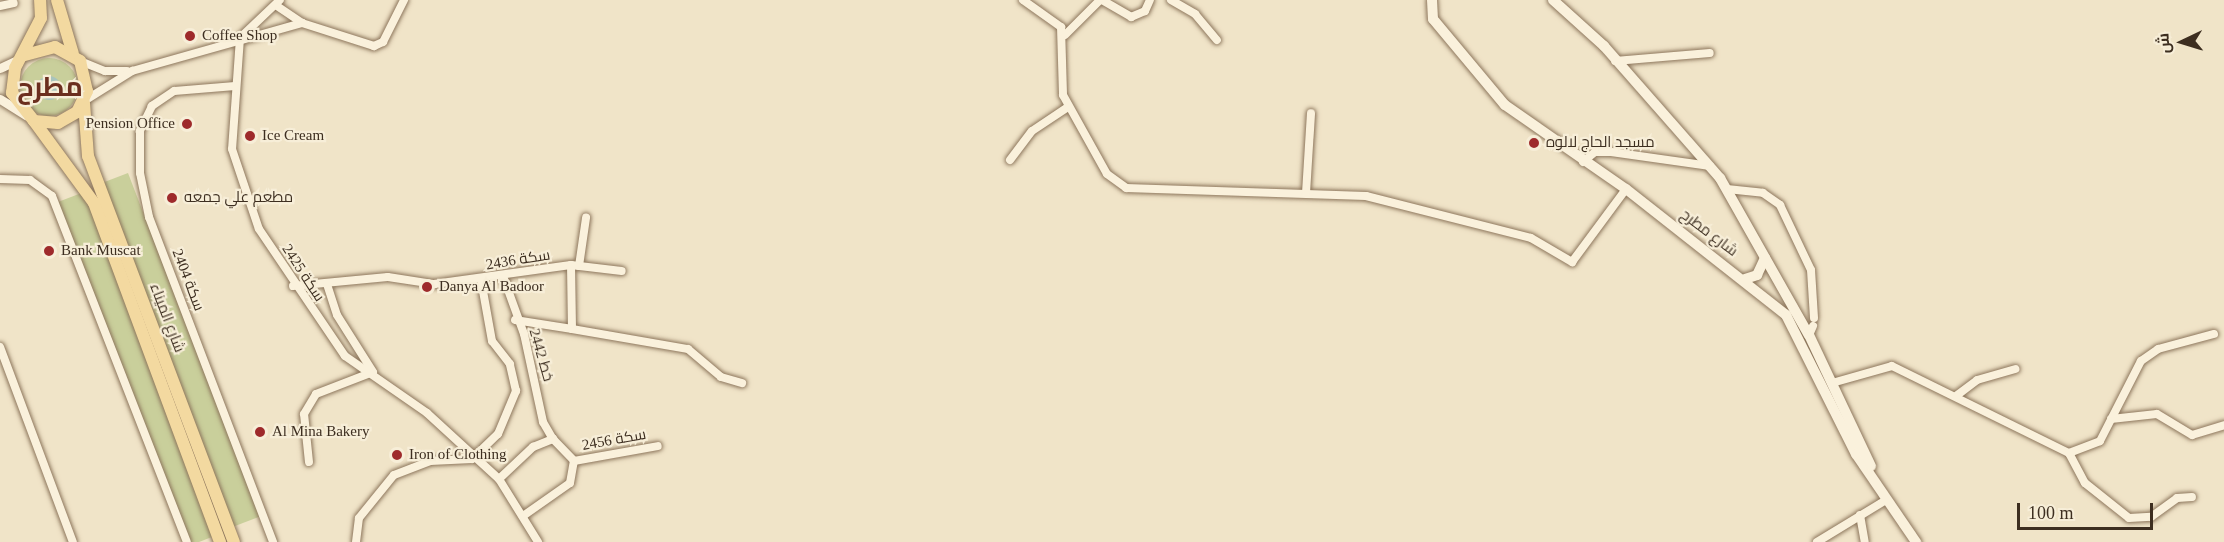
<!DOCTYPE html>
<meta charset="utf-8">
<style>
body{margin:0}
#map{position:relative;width:2224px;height:542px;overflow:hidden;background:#f0e4c8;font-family:"Times New Roman",Cairo,serif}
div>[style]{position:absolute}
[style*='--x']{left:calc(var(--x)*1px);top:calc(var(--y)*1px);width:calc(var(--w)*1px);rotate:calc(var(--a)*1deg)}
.green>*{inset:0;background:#c9cf9b;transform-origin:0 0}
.round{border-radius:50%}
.water>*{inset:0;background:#a9c4bc}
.roads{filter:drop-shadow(0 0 2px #8d765c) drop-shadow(0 0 2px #8d765c)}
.minor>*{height:8px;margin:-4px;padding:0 4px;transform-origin:4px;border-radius:4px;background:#faf1dc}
.tertiary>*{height:9px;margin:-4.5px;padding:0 4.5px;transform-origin:4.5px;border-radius:4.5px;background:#faf1dc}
.secondary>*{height:10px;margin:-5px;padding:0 5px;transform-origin:5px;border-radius:5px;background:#faf1dc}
.primary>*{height:12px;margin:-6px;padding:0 6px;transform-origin:6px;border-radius:6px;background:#f3d9a0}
.dots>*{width:16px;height:16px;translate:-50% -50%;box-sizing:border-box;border:3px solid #f7eed8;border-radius:50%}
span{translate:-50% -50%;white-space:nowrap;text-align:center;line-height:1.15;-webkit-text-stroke:4.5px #f7eed8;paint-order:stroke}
.poi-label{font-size:15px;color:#3d2e20}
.left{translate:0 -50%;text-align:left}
.right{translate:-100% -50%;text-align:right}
.street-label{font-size:15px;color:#3d2e20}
.town-label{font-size:27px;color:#6b2e1e;font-weight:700}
.north{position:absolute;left:2152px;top:12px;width:60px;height:60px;-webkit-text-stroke:4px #f7eed8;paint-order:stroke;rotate:266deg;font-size:16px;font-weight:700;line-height:24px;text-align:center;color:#3d2e20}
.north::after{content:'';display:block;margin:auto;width:21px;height:27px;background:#3d2e20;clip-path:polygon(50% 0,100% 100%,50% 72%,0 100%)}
.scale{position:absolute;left:2017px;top:503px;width:136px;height:27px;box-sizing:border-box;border:3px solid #3d2e20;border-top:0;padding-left:8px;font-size:18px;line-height:21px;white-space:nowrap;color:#3d2e20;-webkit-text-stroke:4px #f7eed8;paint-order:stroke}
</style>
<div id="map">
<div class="green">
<div class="round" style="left:20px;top:58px;width:58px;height:58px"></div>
<div style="left:128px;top:173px;width:368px;height:28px;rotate:69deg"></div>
<div style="clip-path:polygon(84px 192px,217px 535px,199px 542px,190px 542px,58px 202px)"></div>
</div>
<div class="water">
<div class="round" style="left:37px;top:76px;width:24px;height:24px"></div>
</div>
<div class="roads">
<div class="minor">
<div style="--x:1023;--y:0;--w:47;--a:35.4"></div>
<div style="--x:1061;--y:27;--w:68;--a:88.3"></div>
<div style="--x:1063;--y:95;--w:90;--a:60.9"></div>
<div style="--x:1107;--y:174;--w:24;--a:36"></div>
<div style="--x:1126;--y:188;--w:240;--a:1.9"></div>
<div style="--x:1366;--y:196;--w:170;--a:14.3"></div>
<div style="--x:1531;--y:238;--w:48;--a:30.3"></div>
<div style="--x:1572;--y:262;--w:91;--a:-53.5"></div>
<div style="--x:1102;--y:0;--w:34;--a:30"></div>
<div style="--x:1131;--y:17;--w:15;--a:-23"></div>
<div style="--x:1145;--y:11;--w:12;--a:-66"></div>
<div style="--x:1171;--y:0;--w:28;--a:30"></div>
<div style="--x:1195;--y:14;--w:34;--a:50"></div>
<div style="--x:0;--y:6;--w:14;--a:-12"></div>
<div style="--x:277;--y:6;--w:30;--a:34"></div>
<div style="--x:302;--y:23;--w:76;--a:17.7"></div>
<div style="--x:374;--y:46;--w:10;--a:-24"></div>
<div style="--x:383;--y:42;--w:47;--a:-63.4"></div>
<div style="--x:1065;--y:35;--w:49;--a:-45"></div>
<div style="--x:242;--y:36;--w:52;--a:-43.5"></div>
<div style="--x:240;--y:38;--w:111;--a:94.1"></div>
<div style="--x:232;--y:149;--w:84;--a:71.4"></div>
<div style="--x:259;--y:229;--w:153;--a:55.9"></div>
<div style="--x:345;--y:356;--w:100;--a:34.8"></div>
<div style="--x:427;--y:413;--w:98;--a:42.5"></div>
<div style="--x:499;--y:479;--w:74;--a:58.2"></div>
<div style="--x:80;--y:61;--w:27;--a:22"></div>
<div style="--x:105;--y:71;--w:22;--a:0"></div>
<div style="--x:1615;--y:61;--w:95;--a:-4.8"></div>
<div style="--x:235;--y:86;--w:61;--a:175.3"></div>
<div style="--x:174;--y:91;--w:27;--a:146"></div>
<div style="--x:152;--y:106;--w:28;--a:116"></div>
<div style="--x:140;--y:131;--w:42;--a:90"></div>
<div style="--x:140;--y:173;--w:45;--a:78.4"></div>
<div style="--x:149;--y:217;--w:348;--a:69.1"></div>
<div style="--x:84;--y:101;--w:57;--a:-32"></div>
<div style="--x:132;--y:71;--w:177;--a:-15.8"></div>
<div style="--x:1010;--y:160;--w:36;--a:-53"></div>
<div style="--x:1032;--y:131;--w:43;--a:-33.7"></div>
<div style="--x:1583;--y:162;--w:16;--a:-40"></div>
<div style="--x:1595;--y:152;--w:16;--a:0"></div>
<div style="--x:1611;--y:152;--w:100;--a:8"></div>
<div style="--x:0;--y:179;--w:30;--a:2"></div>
<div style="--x:30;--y:180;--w:27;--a:36"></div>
<div style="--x:52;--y:196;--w:371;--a:68.7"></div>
<div style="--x:1727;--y:189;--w:36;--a:6"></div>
<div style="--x:1763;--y:193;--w:21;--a:35"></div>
<div style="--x:1780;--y:205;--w:72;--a:64.5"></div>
<div style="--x:1811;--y:270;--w:48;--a:86.4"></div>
<div style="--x:1306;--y:193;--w:80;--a:-86.4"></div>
<div style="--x:571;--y:265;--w:51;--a:6.7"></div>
<div style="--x:579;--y:266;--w:49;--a:-81.7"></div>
<div style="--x:503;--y:276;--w:62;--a:70.1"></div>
<div style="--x:524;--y:334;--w:90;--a:77.8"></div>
<div style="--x:543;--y:422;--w:20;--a:60"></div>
<div style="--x:293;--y:286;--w:95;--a:-5.4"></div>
<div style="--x:388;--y:277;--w:47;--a:8.7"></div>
<div style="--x:434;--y:284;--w:138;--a:-7.9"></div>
<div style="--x:571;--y:265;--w:64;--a:89.1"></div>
<div style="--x:572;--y:329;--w:118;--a:9.8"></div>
<div style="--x:688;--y:349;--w:43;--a:40.3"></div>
<div style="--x:721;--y:377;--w:22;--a:16"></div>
<div style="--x:515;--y:320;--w:58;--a:9"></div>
<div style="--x:1809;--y:335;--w:10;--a:-66"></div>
<div style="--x:0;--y:347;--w:208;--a:69.5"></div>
<div style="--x:1832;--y:383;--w:62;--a:-15.8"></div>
<div style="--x:1892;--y:366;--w:197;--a:26.2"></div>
<div style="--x:2069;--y:453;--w:33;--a:-21"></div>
<div style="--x:2100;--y:441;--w:90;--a:-62.9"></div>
<div style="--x:2141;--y:361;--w:21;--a:-35"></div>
<div style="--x:2158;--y:349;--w:58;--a:-15"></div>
<div style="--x:1956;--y:396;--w:26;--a:-37"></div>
<div style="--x:1977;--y:380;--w:40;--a:-16"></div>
<div style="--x:2111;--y:419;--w:46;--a:-6.2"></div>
<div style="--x:2157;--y:414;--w:41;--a:31"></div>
<div style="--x:2192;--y:435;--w:34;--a:-17"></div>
<div style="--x:2069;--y:453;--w:34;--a:62"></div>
<div style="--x:2085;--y:483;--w:56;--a:38.5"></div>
<div style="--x:2129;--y:518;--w:22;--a:-3"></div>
<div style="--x:2151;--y:517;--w:32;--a:-36"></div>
<div style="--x:2177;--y:498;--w:15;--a:-4"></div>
<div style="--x:309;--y:462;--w:48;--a:-95.9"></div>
<div style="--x:304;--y:414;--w:23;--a:-59"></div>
<div style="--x:316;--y:394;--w:61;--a:-21.1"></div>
<div style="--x:373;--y:372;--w:67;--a:-122.3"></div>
<div style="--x:337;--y:315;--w:33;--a:-108"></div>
<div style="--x:499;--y:479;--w:47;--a:-43.3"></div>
<div style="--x:533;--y:447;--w:22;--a:-22"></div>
<div style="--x:553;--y:439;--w:30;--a:46"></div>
<div style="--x:574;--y:461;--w:85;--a:-10.1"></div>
<div style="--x:1860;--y:515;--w:27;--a:80"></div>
<div style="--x:523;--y:516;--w:57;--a:-35.1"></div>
<div style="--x:570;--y:483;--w:22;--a:-80"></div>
<div style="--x:356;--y:542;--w:24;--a:-83"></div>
<div style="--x:359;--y:518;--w:55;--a:-50.9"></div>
<div style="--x:394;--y:475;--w:39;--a:-21"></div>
<div style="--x:430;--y:461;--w:42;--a:-2.7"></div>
<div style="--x:472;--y:459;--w:36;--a:-44"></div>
<div style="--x:498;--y:434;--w:47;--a:-67.3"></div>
<div style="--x:516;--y:391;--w:28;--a:-103"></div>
<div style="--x:510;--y:364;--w:29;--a:-128"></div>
<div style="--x:492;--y:341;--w:62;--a:-100.2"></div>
<div style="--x:1817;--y:542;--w:81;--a:-31.3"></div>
</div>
<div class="tertiary">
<div style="--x:0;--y:68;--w:23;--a:-25"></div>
<div style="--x:0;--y:99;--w:31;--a:32"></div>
</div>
<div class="secondary">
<div style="--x:1432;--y:0;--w:19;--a:87"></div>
<div style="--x:1433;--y:19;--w:112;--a:50.1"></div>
<div style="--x:1505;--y:105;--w:147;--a:34.8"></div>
<div style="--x:1626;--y:189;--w:204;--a:38.2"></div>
<div style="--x:1786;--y:315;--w:156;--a:63.3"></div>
<div style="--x:1856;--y:454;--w:107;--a:55.7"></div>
<div style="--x:1553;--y:0;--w:69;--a:42"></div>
<div style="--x:1604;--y:46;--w:176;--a:48.7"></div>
<div style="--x:1720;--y:178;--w:180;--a:60.5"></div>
<div style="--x:1809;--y:335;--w:145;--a:64.7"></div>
<div style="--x:1745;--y:279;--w:13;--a:-18"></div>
<div style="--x:1757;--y:275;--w:19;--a:-65"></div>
</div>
<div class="primary">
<div style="--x:57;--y:0;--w:56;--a:73.5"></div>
<div style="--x:25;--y:55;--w:31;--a:-15"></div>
<div style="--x:55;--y:47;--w:29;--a:29"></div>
<div style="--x:80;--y:61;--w:31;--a:77"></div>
<div style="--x:87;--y:91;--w:23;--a:115"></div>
<div style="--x:77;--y:112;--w:22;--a:150"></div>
<div style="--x:58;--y:123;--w:24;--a:-175"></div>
<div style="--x:34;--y:121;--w:36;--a:-128"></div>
<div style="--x:12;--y:93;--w:25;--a:-83"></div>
<div style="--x:15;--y:68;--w:56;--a:-62.5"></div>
<div style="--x:41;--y:18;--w:18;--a:-93"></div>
<div style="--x:84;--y:103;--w:53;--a:85.7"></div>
<div style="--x:88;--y:156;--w:413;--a:69.3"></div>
<div style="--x:34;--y:121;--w:102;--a:53.8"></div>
<div style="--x:94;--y:203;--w:362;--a:69.6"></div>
</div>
</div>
<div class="dots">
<div style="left:190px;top:36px;background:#9e2a2b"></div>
<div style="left:187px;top:124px;background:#9e2a2b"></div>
<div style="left:250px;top:136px;background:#9e2a2b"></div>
<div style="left:1534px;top:143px;background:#9e2a2b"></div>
<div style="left:172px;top:198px;background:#9e2a2b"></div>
<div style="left:49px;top:251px;background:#9e2a2b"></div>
<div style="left:427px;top:287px;background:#9e2a2b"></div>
<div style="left:260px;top:432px;background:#9e2a2b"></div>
<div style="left:397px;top:455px;background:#9e2a2b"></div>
</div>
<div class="poi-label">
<span class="left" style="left:202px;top:36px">Coffee Shop</span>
<span class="right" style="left:175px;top:124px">Pension Office</span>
<span class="left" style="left:262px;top:136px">Ice Cream</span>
<span class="left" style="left:1546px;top:143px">مسجد الحاج لالوه</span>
<span class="left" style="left:184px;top:198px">مطعم علي جمعه</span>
<span class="left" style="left:61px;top:251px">Bank Muscat</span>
<span class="left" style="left:439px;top:287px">Danya Al Badoor</span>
<span class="left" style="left:272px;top:432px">Al Mina Bakery</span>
<span class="left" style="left:409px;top:455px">Iron of Clothing</span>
</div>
<div class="street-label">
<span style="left:1709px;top:233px;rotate:37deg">شارع مطرح</span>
<span style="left:518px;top:260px;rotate:-9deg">سكة 2436</span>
<span style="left:303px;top:273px;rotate:57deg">سكة 2425</span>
<span style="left:188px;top:280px;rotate:69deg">سكة 2404</span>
<span style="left:167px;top:318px;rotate:69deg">شارع الميناء</span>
<span style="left:541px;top:355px;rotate:74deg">2442 خط</span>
<span style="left:614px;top:440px;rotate:-10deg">سكة 2456</span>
</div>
<div class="town-label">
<span style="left:50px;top:88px">مطرح</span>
</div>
<div class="north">ش</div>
<div class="scale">100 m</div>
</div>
